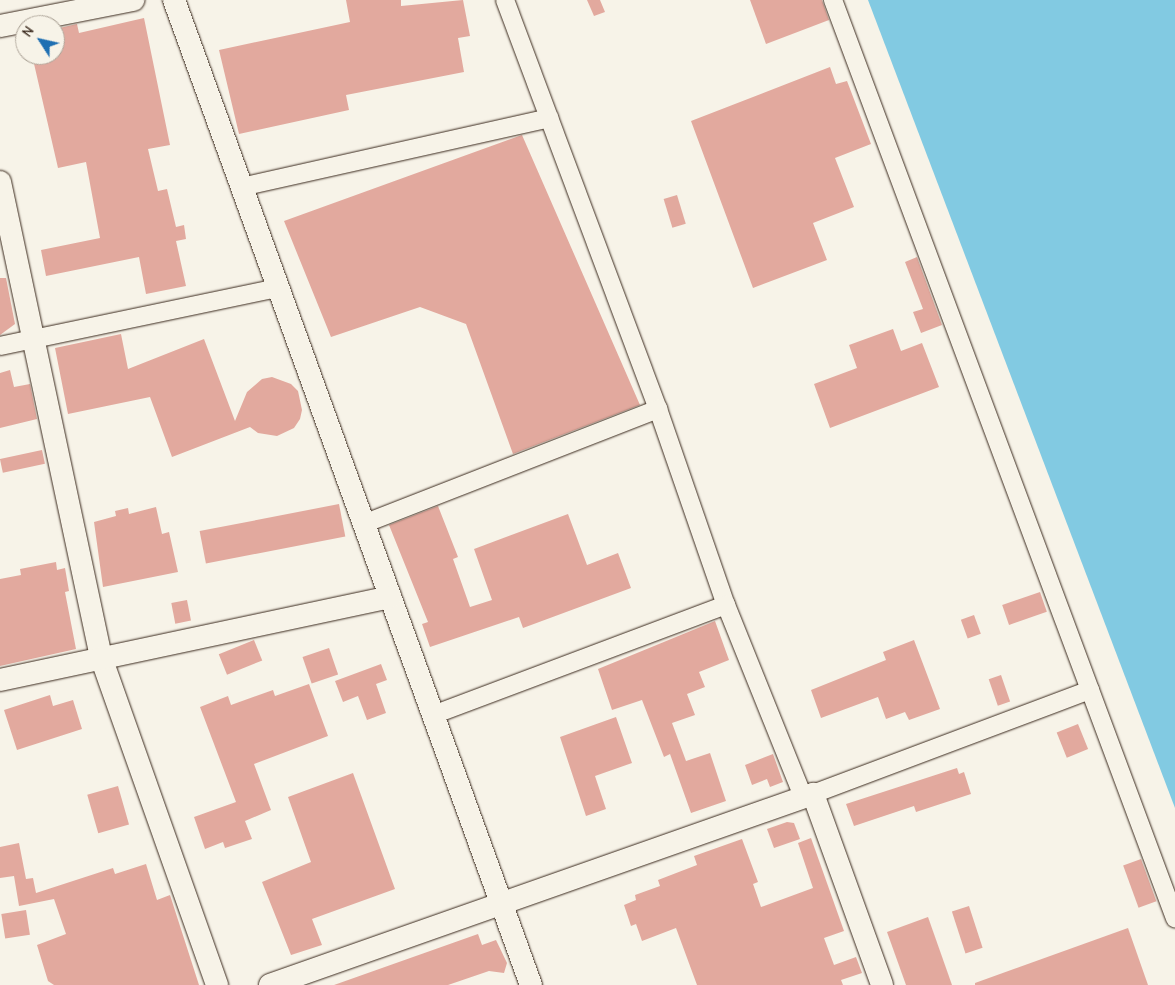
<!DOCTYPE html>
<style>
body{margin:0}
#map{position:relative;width:1175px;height:985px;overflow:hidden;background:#f7f3e8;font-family:"Comic Neue",sans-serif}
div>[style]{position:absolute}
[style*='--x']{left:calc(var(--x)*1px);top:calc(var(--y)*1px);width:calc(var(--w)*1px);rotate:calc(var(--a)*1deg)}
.water>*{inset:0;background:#82cae2}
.building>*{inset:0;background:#e2a99e;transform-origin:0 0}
.roads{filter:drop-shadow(0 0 1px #3b2a1e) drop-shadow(0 0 1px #3b2a1e)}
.minor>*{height:18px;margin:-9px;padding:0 9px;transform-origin:9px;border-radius:9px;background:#f7f3e8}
.tertiary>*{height:22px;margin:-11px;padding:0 11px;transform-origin:11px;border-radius:11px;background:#f7f3e8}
span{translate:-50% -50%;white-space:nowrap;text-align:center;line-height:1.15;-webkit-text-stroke:4px #f7f3e8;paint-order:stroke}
.north{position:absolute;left:15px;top:15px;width:50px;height:50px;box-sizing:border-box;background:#f7f3e8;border:1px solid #aca397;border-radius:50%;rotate:305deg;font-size:14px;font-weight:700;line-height:20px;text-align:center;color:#3b2a1e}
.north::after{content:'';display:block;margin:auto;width:18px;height:22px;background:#1f6fb2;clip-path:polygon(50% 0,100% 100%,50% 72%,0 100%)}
</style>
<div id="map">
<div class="water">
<div style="clip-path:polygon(868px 0,1175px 0,1175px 808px)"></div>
</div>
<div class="building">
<div style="clip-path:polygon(346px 0,401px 0,401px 6px,463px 0,470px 36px,458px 38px,464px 72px,346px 95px,349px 110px,239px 134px,219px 50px,350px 22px)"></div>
<div style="clip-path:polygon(587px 0,600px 0,605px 12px,594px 16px)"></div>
<div style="clip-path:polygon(750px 0,822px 0,829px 20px,766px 44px)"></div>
<div style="clip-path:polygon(144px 18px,170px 145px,148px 149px,158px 191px,167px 189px,176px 227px,184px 225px,186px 239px,176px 241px,186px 286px,146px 294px,139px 257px,46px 276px,41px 250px,100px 238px,86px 162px,58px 168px,32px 55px,55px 55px,55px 29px,77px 24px,79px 33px)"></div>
<div style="clip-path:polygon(830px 67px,836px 84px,847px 81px,871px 144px,835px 158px,854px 207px,813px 223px,827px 260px,753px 288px,691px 121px)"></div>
<div style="clip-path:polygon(522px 135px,640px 405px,513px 454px,466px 324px,420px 307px,331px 337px,284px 221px)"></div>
<div style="left:677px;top:195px;width:30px;height:14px;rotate:73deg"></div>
<div style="clip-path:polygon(917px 257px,942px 325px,921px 333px,913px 312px,923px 309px,905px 262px)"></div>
<div style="clip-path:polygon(0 278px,6px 278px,15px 324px,0 335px)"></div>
<div style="clip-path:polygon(893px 329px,901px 351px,922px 343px,939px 387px,830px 428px,814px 384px,857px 368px,849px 345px)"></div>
<div style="clip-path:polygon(121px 334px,128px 369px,204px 339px,235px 421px,247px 392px,262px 379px,272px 377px,291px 384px,298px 391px,302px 410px,300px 419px,294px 428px,277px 436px,258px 433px,250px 427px,172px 457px,150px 397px,68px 414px,55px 348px)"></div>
<div style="clip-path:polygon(10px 370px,14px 387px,30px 384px,37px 419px,0 428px,0 373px)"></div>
<div style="left:42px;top:450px;width:14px;height:43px;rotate:78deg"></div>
<div style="left:339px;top:504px;width:33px;height:142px;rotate:79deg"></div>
<div style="clip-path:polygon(438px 506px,458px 557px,453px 559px,470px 607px,492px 600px,474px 549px,568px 514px,587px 565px,618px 553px,631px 588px,523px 628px,519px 617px,430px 647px,422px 624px,428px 622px,389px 525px)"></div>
<div style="clip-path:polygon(156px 507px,162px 534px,169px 532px,178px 572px,103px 587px,94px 522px,116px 516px,115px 511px,128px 508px,129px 514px)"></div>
<div style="clip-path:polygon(56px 562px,57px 570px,65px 568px,69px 591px,65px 592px,76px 649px,0 666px,0 579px,21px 575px,20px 569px)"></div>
<div style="left:1040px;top:592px;width:21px;height:40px;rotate:71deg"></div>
<div style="left:187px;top:600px;width:21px;height:16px;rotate:79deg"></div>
<div style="left:974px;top:615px;width:20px;height:14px;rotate:70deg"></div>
<div style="clip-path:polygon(715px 621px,729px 660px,699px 672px,705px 687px,687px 694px,695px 715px,672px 723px,686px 761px,710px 753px,726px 801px,691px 813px,670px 754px,664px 757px,642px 700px,612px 710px,598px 669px)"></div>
<div style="left:254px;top:640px;width:22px;height:38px;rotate:68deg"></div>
<div style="clip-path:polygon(914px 640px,940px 709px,909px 720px,905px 712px,886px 719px,878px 697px,821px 718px,811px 690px,886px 660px,883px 652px)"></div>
<div style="left:329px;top:648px;width:28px;height:28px;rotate:71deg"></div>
<div style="clip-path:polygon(381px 664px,387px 680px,376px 684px,386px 713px,367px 720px,358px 696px,343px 702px,335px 681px)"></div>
<div style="left:1001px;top:675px;width:28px;height:13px;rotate:71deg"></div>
<div style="clip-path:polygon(309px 684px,328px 736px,254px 764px,271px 810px,245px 821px,252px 839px,225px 848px,223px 842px,205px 849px,194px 817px,236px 802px,200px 707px,228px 696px,231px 705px,273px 690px,275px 696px)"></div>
<div style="clip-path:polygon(50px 695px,53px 706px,73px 700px,82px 729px,17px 750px,4px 710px)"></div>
<div style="clip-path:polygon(616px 717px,632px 763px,595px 776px,606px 809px,586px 816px,560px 737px)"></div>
<div style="left:1078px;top:724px;width:27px;height:23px;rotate:68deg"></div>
<div style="clip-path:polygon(773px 754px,783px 782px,770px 787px,767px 779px,752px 785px,745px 765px)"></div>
<div style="clip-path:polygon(957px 768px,959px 774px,964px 772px,971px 794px,916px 812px,914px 806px,854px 826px,846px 804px)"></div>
<div style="clip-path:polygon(353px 773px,395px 889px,312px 919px,322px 945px,291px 955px,262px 882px,311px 862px,288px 797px)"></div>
<div style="left:118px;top:786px;width:40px;height:32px;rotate:74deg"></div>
<div style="clip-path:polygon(787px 822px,794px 823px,800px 839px,774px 848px,767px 829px)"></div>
<div style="clip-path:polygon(811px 838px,844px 931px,824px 938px,834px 965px,856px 957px,862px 973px,841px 980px,843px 985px,697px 985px,676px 928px,642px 941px,636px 924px,631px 926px,624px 905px,636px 900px,635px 895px,660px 886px,658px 880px,697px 865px,694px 856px,742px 839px,758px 882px,753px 884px,761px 907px,813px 888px,798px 843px)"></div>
<div style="clip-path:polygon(19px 843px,26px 879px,33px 878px,36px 893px,113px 868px,115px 874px,146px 864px,157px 900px,170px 895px,199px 985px,54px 985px,48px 981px,37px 945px,66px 934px,54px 899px,19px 906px,14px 876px,0 878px,0 847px)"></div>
<div style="left:1141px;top:859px;width:45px;height:19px;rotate:70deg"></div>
<div style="left:969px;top:906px;width:44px;height:18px;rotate:72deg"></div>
<div style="left:26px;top:910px;width:25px;height:25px;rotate:81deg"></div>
<div style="clip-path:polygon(928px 917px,952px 985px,906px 985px,887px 932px)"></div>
<div style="clip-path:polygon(1128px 928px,1148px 985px,975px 985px,975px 983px)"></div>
<div style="clip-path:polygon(478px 934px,482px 945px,496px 940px,507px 963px,504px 973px,489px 971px,448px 985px,334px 985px)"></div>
</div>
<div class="roads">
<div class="minor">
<div style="--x:505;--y:0;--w:437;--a:69.5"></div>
<div style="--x:658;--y:409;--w:207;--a:70.9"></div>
<div style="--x:726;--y:605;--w:207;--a:68.1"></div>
<div style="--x:833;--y:0;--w:980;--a:69.57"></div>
<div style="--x:241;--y:187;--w:316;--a:-12.6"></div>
<div style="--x:0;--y:346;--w:283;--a:-11.8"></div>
<div style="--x:363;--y:524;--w:317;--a:-21.3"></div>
<div style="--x:433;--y:715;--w:313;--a:-20.6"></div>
<div style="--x:813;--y:794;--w:296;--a:-20.6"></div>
</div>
<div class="tertiary">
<div style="--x:174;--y:0;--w:1048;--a:70.08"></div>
<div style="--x:0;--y:26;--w:136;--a:-11.1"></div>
<div style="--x:0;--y:182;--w:489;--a:78"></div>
<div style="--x:102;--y:660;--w:345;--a:70.5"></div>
<div style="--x:0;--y:680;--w:399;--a:-12"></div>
<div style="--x:270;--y:985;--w:576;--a:-19.38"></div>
<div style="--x:813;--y:794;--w:203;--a:70.1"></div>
</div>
</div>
<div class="north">N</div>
</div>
